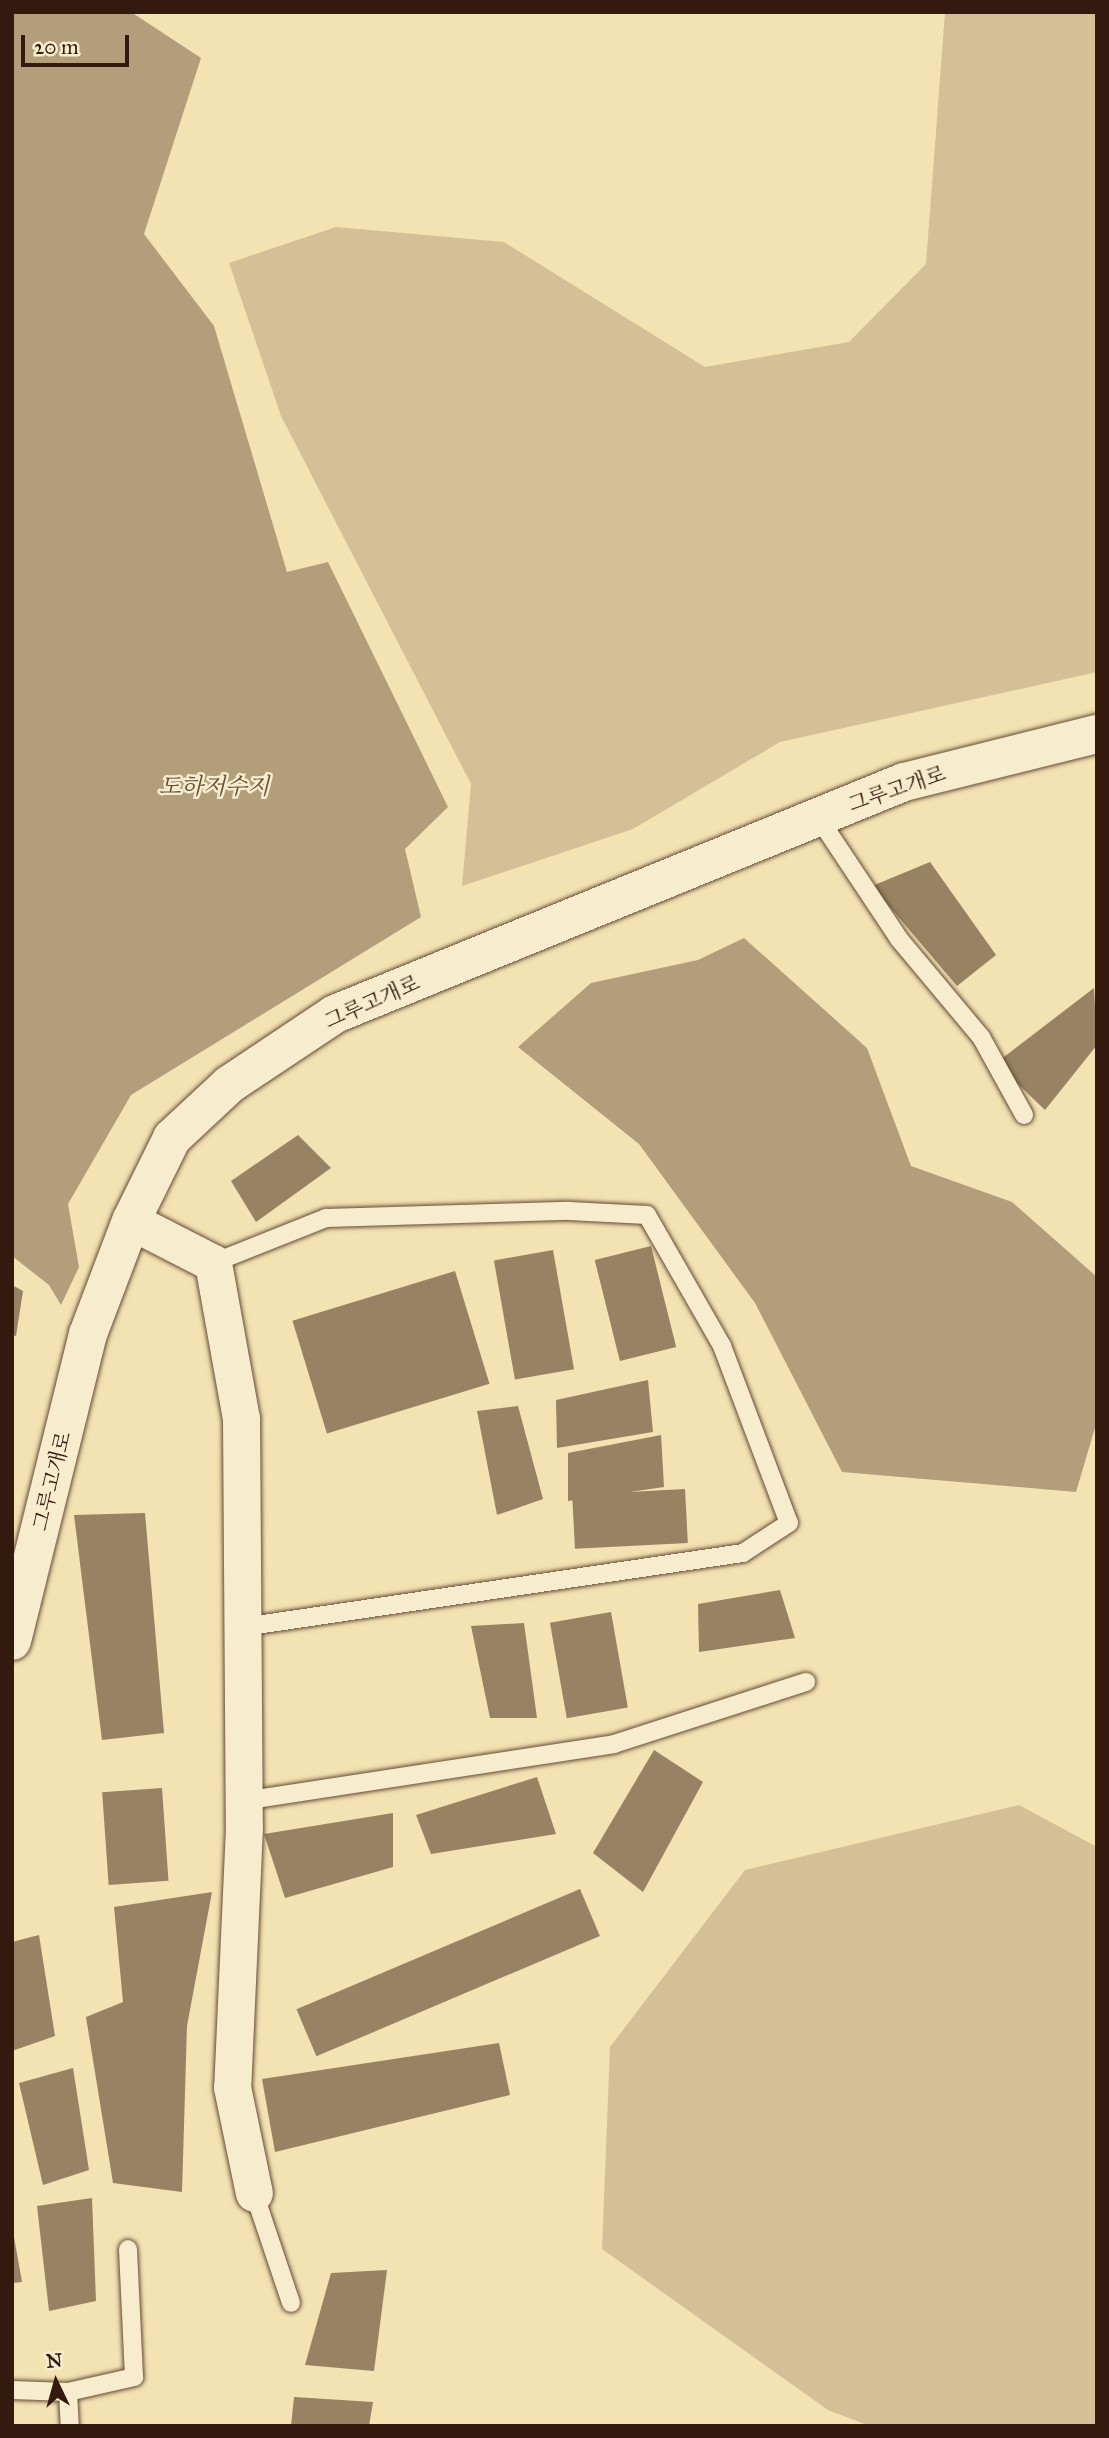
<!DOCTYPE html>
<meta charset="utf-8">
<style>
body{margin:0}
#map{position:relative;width:1109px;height:2438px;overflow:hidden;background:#f3e2b2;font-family:"IM FELL Great Primer","Noto Serif KR",serif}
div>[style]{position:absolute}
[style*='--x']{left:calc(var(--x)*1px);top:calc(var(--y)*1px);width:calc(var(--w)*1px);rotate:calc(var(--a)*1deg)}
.green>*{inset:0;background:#d3c096}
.water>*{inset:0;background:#b29e7a}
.building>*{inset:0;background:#978263;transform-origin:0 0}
.roads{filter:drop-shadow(0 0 2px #644b37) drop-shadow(0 0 2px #644b37)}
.service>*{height:18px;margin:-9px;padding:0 9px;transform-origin:9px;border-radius:9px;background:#f7eccd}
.minor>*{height:37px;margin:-18.5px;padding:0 18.5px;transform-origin:18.5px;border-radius:18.5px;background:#f7eccd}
.tertiary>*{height:38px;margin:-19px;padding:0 19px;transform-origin:19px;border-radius:19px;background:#f7eccd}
span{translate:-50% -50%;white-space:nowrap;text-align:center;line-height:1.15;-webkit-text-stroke:5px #f7eccd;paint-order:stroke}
.street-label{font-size:21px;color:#34190e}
.water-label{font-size:23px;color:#664e39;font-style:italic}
.frame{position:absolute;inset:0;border:14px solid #34190e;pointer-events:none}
.north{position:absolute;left:21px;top:2347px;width:70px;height:70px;-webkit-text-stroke:5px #f7eccd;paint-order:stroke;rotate:355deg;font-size:19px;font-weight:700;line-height:28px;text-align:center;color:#34190e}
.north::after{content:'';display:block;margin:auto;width:24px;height:32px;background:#34190e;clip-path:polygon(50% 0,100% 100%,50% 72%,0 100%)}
.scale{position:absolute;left:21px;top:35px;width:108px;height:32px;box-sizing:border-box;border:4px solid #34190e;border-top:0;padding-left:9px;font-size:21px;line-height:24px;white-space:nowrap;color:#34190e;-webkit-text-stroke:5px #f7eccd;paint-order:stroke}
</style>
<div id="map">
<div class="green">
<div style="clip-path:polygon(945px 12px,1097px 12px,1097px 672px,780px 742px,633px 829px,462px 886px,471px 784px,281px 416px,229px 263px,336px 227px,504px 242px,705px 367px,849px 342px,926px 264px)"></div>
<div style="clip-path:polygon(1019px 1805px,1097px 1847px,1097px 2426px,870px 2426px,828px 2410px,602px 2249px,610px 2047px,745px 1870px)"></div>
</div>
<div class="water">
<div style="clip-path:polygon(12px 12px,131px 12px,201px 58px,144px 234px,214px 326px,287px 572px,328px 562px,448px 807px,405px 849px,421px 917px,131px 1095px,68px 1204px,79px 1267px,61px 1305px,49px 1285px,12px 1256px)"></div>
<div style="clip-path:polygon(744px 938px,867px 1048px,911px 1166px,1012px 1202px,1097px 1277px,1097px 1421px,1076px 1492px,842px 1472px,755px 1303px,639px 1144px,518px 1047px,591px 983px,698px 960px)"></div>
</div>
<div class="building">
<div style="clip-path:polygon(930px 862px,996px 955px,957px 986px,872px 886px)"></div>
<div style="clip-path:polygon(1094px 988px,1097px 1045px,1045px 1110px,996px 1063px)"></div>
<div style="clip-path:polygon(298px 1135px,331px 1168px,256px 1222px,231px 1181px)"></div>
<div style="left:651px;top:1246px;width:104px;height:58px;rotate:76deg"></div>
<div style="left:553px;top:1250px;width:121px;height:60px;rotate:80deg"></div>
<div style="left:455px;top:1271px;width:118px;height:170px;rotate:73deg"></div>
<div style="clip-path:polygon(12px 1285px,23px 1291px,16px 1336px,12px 1335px)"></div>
<div style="clip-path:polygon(648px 1380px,653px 1432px,557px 1448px,556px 1400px)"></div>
<div style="clip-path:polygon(518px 1406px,543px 1499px,497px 1515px,477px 1411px)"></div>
<div style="clip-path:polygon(661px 1435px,664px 1487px,568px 1501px,568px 1453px)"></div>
<div style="left:685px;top:1489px;width:54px;height:113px;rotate:87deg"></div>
<div style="clip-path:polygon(145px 1513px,164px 1733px,102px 1740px,74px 1515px)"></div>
<div style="clip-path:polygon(780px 1590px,795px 1638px,699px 1652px,698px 1604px)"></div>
<div style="left:611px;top:1612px;width:97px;height:62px;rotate:80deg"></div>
<div style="clip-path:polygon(524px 1623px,537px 1718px,490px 1718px,471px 1626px)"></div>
<div style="clip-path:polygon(654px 1750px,703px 1782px,643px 1892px,593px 1853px)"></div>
<div style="clip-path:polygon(537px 1777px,556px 1834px,431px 1854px,416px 1815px)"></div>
<div style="left:162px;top:1788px;width:93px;height:60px;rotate:86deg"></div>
<div style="clip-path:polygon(393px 1813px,393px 1867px,285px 1898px,264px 1834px)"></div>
<div style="left:580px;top:1889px;width:51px;height:308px;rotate:67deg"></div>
<div style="clip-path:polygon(212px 1892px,187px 2026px,182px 2192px,113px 2183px,86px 2017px,123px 2002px,114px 1907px)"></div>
<div style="clip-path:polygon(39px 1935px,55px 2036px,12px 2051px,12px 1942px)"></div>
<div style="clip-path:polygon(499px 2043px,510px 2095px,275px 2152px,262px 2079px)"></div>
<div style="clip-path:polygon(73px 2068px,89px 2170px,43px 2185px,19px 2083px)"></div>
<div style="clip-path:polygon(92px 2198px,96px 2301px,49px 2311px,37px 2206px)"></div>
<div style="clip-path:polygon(12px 2237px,14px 2237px,22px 2282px,12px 2283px)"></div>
<div style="clip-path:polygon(387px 2270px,374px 2371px,305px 2365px,331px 2273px)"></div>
<div style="clip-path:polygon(294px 2397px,373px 2402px,369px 2426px,291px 2426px)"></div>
</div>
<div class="roads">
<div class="service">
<div style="--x:818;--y:817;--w:146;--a:56.4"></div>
<div style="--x:899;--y:939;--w:128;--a:50.1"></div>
<div style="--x:981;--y:1037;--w:89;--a:61.1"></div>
<div style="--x:213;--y:1263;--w:122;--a:-21.7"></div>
<div style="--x:326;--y:1218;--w:243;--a:-1.7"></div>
<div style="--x:569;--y:1211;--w:78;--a:2.9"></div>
<div style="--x:647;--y:1215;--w:151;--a:60.2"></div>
<div style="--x:722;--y:1346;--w:189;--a:69.3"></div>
<div style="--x:789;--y:1523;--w:55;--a:146.9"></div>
<div style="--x:743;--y:1553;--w:505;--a:171.58"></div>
<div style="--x:243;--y:1801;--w:375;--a:-8.7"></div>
<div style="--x:614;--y:1744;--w:202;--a:-17.9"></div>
<div style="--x:254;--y:2193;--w:116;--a:71.4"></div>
<div style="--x:12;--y:2390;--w:56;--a:2"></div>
<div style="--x:68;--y:2392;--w:34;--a:87"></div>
<div style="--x:68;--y:2392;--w:68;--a:-12.8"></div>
<div style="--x:134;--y:2377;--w:128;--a:-92.7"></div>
</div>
<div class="minor">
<div style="--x:131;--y:1221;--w:92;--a:27.1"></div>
<div style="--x:213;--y:1263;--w:158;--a:79.8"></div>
<div style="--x:241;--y:1418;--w:409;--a:89.6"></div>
<div style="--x:244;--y:1827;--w:260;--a:92.6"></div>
<div style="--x:232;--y:2087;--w:108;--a:78.3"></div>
</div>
<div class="tertiary">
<div style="--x:12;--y:1641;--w:316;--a:-76.1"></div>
<div style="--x:88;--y:1334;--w:121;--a:-69.2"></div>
<div style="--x:131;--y:1221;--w:93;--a:-63.7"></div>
<div style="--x:172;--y:1138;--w:79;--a:-43"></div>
<div style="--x:230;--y:1084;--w:126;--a:-33.7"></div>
<div style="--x:335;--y:1014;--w:614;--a:-22.18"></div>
<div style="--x:904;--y:782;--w:199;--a:-14"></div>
</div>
</div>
<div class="street-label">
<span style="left:897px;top:789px;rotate:-19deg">그루고개로</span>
<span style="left:372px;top:1002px;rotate:-24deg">그루고개로</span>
<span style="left:52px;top:1481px;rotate:-76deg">그루고개로</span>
</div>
<div class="water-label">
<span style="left:214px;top:786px">도하저수지</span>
</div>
<div class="frame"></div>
<div class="north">N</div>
<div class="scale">20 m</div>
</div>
